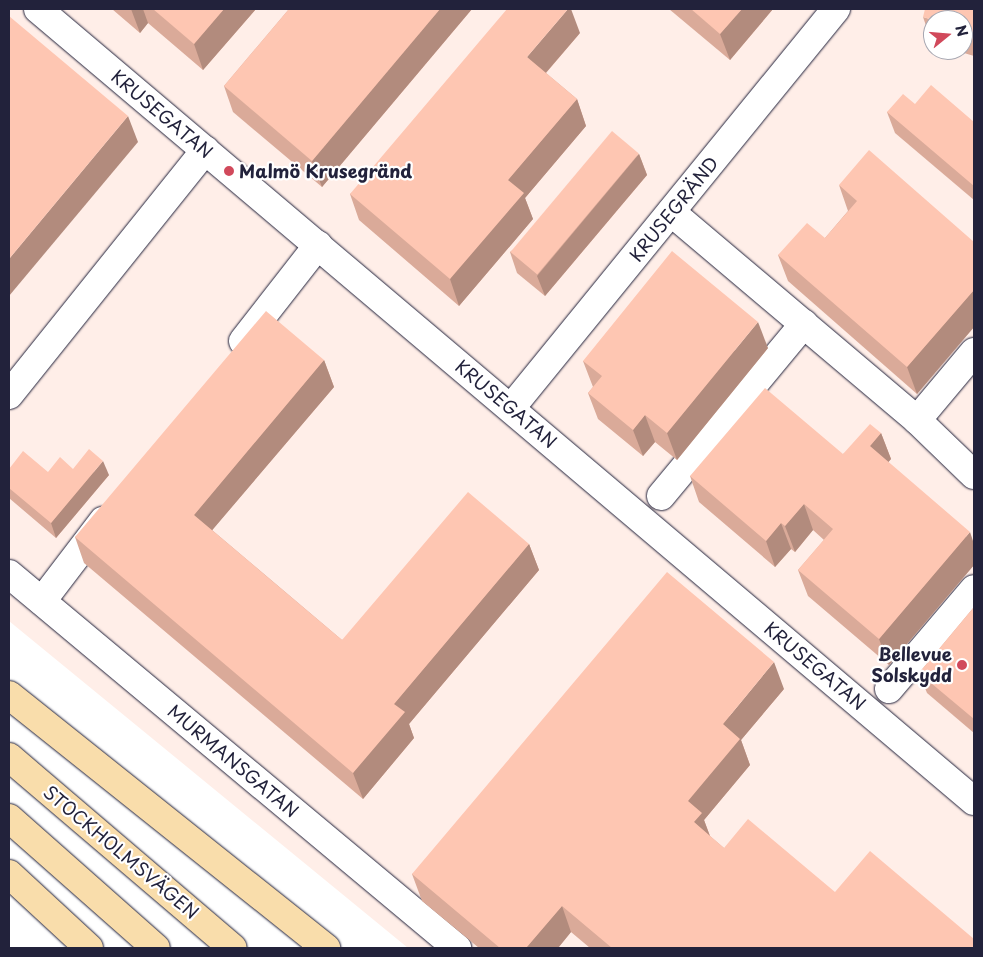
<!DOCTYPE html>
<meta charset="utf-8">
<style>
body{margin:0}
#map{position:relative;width:983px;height:957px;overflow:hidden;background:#fff;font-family:"Playpen Sans",sans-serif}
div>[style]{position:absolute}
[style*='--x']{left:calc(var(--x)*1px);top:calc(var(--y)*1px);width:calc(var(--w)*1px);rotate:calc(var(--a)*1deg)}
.built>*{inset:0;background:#ffeee8}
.roads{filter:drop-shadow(0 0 1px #22223b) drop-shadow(0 0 1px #22223b)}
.minor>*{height:28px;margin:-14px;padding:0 14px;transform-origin:14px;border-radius:14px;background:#fff}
.highway>*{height:28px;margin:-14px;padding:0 14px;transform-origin:14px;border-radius:14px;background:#f9ddab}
.wall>*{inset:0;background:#daaa99}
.shaded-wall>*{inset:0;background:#b28b7d}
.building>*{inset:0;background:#fec6b2;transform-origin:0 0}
.dots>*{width:14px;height:14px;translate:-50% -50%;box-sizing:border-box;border:2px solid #fff;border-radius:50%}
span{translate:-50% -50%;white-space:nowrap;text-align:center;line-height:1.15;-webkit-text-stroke:4.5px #fff;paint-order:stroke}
.street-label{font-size:18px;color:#22223b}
.poi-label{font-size:18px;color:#22223b;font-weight:700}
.left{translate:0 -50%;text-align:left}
.right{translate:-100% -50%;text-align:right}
.frame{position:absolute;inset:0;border:10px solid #22223b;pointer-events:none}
.north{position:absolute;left:923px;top:10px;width:50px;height:50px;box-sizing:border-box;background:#fff;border:1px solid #a7a7b1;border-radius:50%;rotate:73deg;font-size:14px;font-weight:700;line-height:20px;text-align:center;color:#22223b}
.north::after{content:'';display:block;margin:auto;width:18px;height:22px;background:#d1495b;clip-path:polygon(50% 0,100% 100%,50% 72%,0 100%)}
</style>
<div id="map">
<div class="built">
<div style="clip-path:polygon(evenodd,9px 9px,974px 9px,974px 948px,408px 948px,9px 621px,9px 9px,933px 20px,963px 20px,963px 50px,933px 50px,933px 20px)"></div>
</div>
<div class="roads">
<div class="minor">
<div style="--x:38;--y:9;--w:1226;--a:40.24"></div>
<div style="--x:671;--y:212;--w:322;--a:40.2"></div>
<div style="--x:917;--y:420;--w:89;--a:-50"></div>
<div style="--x:243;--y:341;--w:122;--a:-52"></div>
<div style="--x:9;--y:395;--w:314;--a:-51.3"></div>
<div style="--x:511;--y:408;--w:515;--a:-50.84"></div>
<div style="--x:917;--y:420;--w:79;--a:44"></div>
<div style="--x:661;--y:496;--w:224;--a:-50.3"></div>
<div style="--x:9;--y:574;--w:584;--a:39.86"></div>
<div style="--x:42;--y:601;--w:101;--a:-52.7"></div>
<div style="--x:889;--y:689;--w:131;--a:-49.6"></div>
</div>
<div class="highway">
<div style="--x:9;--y:695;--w:406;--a:38.6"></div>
<div style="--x:9;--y:757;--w:294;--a:40.5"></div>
<div style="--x:9;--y:818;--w:196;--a:41.5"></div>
<div style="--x:9;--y:874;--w:109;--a:42.8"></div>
</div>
</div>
<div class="wall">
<div style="clip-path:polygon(112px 9px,256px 9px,203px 70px,148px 23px,140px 33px)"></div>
<div style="clip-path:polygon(289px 9px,472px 9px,322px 187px,233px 112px,224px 86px)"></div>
<div style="clip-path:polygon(669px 9px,773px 9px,730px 60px)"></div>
<div style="clip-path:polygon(974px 9px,974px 56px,954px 50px,963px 50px,963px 20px)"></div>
<div style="clip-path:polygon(923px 17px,933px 20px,933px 44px,932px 43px)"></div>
<div style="clip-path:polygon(580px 33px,546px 73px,577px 99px,586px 126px,525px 198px,533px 219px,459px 306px,359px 220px,350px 194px)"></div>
<div style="clip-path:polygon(915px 104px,974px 122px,974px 200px,895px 133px,887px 112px)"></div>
<div style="clip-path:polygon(639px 154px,647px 175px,545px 296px,517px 273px,510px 252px)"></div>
<div style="clip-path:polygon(839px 185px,974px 242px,974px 327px,917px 394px,788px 281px,778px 255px,825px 238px,848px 211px)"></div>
<div style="clip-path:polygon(768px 348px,677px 460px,655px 442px,643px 456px,598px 419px,588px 393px,593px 387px,583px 361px)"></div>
<div style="clip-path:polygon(324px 360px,334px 387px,212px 530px,342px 640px,529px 544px,539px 570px,409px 724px,414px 738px,363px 799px,84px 563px,75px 537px)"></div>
<div style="clip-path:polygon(881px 433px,891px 459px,888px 462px,974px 544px,974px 565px,889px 665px,808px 596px,798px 570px,824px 540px,813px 530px,795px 552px,791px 549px,775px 567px,699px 502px,690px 476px,843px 454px)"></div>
<div style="clip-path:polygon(9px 469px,48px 472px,73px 469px,109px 475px,56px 538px,9px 498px)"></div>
<div style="clip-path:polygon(974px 607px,974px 733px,927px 693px,919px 673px)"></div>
<div style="clip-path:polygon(784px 689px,741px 740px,750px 765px,704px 820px,710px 836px,724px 848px,974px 948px,590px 948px,571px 932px,558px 948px,479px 948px,422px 901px,412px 874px)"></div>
</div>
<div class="shaded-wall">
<div style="clip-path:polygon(131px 9px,143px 9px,148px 23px,140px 33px)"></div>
<div style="clip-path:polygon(224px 9px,256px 9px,203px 70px,194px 44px)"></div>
<div style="clip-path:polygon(440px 9px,472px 9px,322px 187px,312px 161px)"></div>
<div style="clip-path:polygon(568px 9px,571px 9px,580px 33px,537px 83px,527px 57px)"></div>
<div style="clip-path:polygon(742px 9px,773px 9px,730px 60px,720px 34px)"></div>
<div style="clip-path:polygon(577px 99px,586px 126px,525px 198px,533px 219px,459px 306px,450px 279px,508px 180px)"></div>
<div style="clip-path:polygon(128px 116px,138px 142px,9px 296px,9px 259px)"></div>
<div style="clip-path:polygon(639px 154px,647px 175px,545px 296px,537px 276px)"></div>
<div style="clip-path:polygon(974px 290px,974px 327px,917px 394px,907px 367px)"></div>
<div style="clip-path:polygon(758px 322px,768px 348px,677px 460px,667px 433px)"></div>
<div style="clip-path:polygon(324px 360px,334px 387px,203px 541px,194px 515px)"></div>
<div style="clip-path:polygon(645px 415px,655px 442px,643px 456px,633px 430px)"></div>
<div style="clip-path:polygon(881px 433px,891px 459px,879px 473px,870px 446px)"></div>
<div style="clip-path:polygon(103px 461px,109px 475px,56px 538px,51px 523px)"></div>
<div style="clip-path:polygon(804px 504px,813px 530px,795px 552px,785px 526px)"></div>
<div style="clip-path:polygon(781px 523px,791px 549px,775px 567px,766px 541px)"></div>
<div style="clip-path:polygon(970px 532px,974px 544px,974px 565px,889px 665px,879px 639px)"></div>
<div style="clip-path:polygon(529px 544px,539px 570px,409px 724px,414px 738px,363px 799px,353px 773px,394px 704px)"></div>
<div style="clip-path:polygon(774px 662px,784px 689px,741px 740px,750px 765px,704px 820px,711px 839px,694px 822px,688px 801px,723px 724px)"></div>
<div style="clip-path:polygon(562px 906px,571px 932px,558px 948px,526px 948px)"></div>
</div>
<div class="building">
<div style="clip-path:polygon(153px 9px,224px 9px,194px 44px)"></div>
<div style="clip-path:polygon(289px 9px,440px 9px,312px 161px,224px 86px)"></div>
<div style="clip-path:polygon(507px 9px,568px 9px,527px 57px,577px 99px,508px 180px,524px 193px,450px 279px,350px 194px)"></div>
<div style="clip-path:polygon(691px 9px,742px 9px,720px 34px)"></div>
<div style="clip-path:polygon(925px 9px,974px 9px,974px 33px,963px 29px,963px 20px,933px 20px,923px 17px)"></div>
<div style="clip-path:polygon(9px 16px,128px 116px,9px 259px)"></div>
<div style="clip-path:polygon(931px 85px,974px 122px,974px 186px,887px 112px,903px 94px,915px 104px)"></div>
<div style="left:612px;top:131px;width:35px;height:158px;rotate:40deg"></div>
<div style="clip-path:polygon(869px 150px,974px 242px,974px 290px,907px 367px,778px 255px,807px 223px,825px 238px,857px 201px,839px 185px)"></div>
<div style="clip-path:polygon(672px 251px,758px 322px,667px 433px,645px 415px,633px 430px,588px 393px,602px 376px,583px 361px)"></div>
<div style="clip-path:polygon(266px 311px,324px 360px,194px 515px,342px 640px,468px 492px,529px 544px,394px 704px,405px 712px,353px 773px,75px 537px)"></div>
<div style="clip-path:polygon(765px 388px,843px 454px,870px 424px,881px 433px,870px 446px,970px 532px,879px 639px,798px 570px,833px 529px,804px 504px,785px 526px,781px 523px,766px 541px,690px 476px)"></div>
<div style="clip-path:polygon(89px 449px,103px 461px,51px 523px,9px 488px,9px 469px,23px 451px,48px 472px,60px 457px,73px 469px)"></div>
<div style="clip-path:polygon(667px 572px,774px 662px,723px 724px,740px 739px,688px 801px,702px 813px,694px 822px,724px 848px,748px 819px,835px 892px,870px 851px,974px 939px,974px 948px,612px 948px,562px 906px,526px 948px,500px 948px,412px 874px)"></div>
<div style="clip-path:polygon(974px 607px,974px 719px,919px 673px)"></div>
</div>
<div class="dots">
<div style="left:229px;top:171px;background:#d1495b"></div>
<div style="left:962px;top:665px;background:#d1495b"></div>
</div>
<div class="street-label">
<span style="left:162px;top:114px;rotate:40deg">KRUSEGATAN</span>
<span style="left:674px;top:209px;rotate:-51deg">KRUSEGRÄND</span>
<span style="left:506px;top:404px;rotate:40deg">KRUSEGATAN</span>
<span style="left:815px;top:666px;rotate:40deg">KRUSEGATAN</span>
<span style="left:233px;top:761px;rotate:40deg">MURMANSGATAN</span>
<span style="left:121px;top:852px;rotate:40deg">STOCKHOLMSVÄGEN</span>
</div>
<div class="poi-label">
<span class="left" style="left:239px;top:171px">Malmö Krusegränd</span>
<span class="right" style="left:952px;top:665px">Bellevue<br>Solskydd</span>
</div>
<div class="frame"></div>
<div class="north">N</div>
</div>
